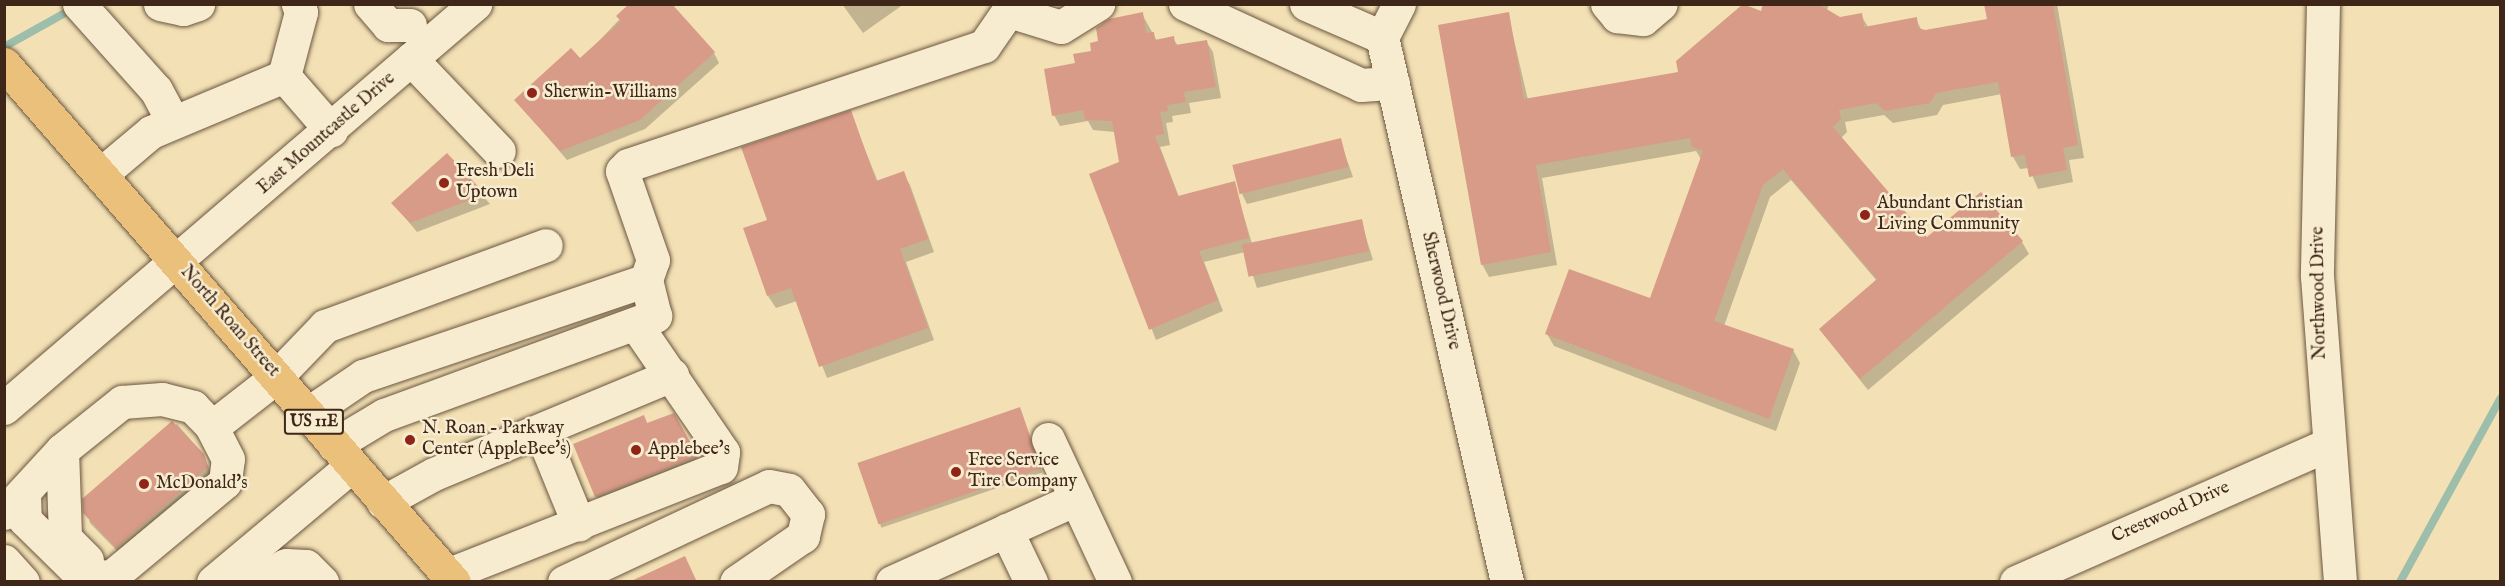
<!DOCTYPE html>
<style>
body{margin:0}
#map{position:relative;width:2505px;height:586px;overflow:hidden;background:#f3e1b5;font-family:"IM FELL English",serif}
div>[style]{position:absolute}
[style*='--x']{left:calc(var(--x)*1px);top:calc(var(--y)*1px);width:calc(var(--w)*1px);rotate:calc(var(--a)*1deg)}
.shadow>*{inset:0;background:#0003;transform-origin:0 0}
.stream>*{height:8px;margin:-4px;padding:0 4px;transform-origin:4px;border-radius:4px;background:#9cbeaa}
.building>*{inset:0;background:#d89b87;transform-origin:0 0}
.roads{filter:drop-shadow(0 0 2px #6b5640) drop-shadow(0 0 2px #6b5640)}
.minor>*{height:33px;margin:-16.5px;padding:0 16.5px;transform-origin:16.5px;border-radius:16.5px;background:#f7eccf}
.major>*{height:33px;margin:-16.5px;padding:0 16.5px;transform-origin:16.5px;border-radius:16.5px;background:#eac07a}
.dots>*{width:16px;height:16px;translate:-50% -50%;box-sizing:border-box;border:3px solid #f7eccf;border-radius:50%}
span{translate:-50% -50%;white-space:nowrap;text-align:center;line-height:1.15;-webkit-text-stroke:5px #f7eccf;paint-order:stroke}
.shield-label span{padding:2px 4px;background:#f7eccf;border:2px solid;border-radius:4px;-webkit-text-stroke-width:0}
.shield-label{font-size:16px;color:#3e2719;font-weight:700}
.poi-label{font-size:18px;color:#3e2719}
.left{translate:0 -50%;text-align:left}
.street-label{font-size:18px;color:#3e2719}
.frame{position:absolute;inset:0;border:6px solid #3e2719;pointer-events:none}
</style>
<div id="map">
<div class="shadow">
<div style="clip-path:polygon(634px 4px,714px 53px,719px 63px,645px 129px,567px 160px,516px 100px,580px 61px)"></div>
<div style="clip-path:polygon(842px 4px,904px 4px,863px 33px)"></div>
<div style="clip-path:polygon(1765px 4px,1829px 4px,1826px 13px,1840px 18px,1861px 15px,1868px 27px,1916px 19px,1922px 31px,1989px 20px,1986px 4px,2057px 4px,2084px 158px,2069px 160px,2073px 182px,2038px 189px,2029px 168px,2020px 169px,2013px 157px,2002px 94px,1943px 105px,1937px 115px,1893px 123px,1884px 115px,1845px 122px,1847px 132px,1841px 138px,1927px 240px,2022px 242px,2029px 254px,1868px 390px,1820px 330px,1877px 281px,1791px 180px,1770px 197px,1724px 326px,1793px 350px,1800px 363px,1776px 431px,1554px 346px,1547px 334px,1651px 300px,1701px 159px,1696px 151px,1542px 178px,1557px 265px,1489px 277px,1482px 264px,1508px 14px,1528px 100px,1680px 73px,1762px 13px)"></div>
<div style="clip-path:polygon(1142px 14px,1157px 41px,1173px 38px,1178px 46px,1206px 41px,1213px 52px,1221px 98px,1189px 103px,1191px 113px,1172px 116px,1173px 122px,1166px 123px,1170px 145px,1160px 147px,1179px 197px,1234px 183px,1253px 247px,1361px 221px,1373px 260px,1257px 288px,1245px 252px,1204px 262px,1223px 311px,1156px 340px,1091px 174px,1121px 163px,1115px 132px,1093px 130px,1088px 121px,1060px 126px,1054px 115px,1077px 64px)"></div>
<div style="clip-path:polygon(850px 112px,878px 182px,903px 173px,910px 185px,934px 252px,906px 262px,934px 340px,827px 378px,797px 301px,776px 308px,768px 296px,745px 229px,769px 221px)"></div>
<div style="clip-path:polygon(1340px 140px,1353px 177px,1247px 204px,1242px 194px)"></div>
<div style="clip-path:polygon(447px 155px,490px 204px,417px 232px,393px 203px)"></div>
<div style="left:1021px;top:411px;width:65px;height:170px;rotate:71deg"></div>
<div style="clip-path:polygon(673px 415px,704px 469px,603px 508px,596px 496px,644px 417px,648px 425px)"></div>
<div style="clip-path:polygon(177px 424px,203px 454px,213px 477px,123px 557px,90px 523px,84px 499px)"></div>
</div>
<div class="stream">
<div style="--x:4;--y:47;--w:80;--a:-29.1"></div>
<div style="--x:2400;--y:582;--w:209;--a:-61.3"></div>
</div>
<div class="building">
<div style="clip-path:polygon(629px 4px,672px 4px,715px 52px,640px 120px,560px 151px,514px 100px,571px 48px,580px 58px,621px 21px,616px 16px)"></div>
<div style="clip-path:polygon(1743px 4px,1761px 11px,1763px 4px,1818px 4px,1840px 17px,1862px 13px,1864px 27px,1917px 17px,1918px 28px,1925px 30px,1987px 19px,1984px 4px,2053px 4px,2078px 145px,2063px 148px,2067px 170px,2029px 177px,2025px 155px,2011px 157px,1998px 82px,1936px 93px,1930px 103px,1885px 111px,1876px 103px,1839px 110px,1841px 119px,1833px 127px,1927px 237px,1981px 192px,2023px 241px,1860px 379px,1819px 329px,1877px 279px,1783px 169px,1763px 185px,1714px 321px,1794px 349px,1769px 419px,1545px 334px,1569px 269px,1650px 298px,1703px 151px,1692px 147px,1690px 138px,1536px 165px,1551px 252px,1481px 265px,1438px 25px,1509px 12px,1524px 99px,1678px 72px,1676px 61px)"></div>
<div style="clip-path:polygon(1143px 12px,1146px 33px,1154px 32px,1155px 40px,1174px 36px,1175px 45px,1207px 40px,1216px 87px,1184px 92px,1186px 102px,1167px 105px,1168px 111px,1160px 112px,1164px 134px,1155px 136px,1178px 196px,1235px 181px,1249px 238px,1199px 251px,1218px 300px,1149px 330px,1089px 174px,1119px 162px,1112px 121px,1085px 120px,1083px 110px,1052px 116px,1044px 69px,1075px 63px,1073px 54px,1091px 51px,1090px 43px,1098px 41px,1096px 28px,1109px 19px)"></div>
<div style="clip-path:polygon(851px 110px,876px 181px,904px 171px,928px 239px,900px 249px,928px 328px,819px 367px,791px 288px,767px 296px,743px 228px,767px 220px,741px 147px)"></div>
<div style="left:1341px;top:138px;width:30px;height:112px;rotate:76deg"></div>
<div style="clip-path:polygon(447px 153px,485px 194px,410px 223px,391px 203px)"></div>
<div style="left:1362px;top:219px;width:33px;height:123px;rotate:78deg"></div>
<div style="left:1020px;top:407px;width:65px;height:172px;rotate:71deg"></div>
<div style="clip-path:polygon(674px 413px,698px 456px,595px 497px,573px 444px,644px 415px,647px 423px)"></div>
<div style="clip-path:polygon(172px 421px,204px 454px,208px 467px,116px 548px,83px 513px,82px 499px)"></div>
<div style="clip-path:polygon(685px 556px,697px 582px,629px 582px)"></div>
</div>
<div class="roads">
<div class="minor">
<div style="--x:79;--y:4;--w:115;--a:48.2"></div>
<div style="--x:156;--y:90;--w:36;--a:62"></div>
<div style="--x:160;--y:4;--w:24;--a:12"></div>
<div style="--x:183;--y:9;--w:16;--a:-18"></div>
<div style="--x:370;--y:4;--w:28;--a:49"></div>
<div style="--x:388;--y:25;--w:22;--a:0"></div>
<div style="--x:1185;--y:4;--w:194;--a:24.7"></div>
<div style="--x:1361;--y:85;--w:32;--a:-4"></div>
<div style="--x:1306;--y:4;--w:83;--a:23.5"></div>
<div style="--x:1399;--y:4;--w:37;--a:117"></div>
<div style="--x:1382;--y:37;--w:559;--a:77.08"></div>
<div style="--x:1607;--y:4;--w:16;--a:50"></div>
<div style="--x:1617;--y:16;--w:26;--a:7"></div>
<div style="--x:1643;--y:19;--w:23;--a:-40"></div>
<div style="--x:2323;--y:4;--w:272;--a:91.3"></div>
<div style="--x:2317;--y:276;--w:307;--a:85.7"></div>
<div style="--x:1009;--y:11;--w:54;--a:17.1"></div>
<div style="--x:1061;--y:27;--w:44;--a:-31.9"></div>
<div style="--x:411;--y:59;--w:127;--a:46.3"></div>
<div style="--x:284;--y:76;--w:66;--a:-75.1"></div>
<div style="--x:301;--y:12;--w:9;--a:-111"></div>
<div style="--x:284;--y:76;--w:72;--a:49"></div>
<div style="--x:101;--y:174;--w:65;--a:-40"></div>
<div style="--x:151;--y:132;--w:144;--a:-22.8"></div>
<div style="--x:4;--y:408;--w:621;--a:-40.62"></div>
<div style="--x:307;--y:414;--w:68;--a:-34.2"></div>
<div style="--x:363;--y:376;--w:299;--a:-18.7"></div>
<div style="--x:541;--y:432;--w:100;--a:67.8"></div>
<div style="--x:1048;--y:439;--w:158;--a:64.9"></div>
<div style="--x:334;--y:445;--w:58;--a:-31"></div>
<div style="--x:384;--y:415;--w:289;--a:-20.1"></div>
<div style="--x:655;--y:316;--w:37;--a:-104"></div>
<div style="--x:646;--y:280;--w:21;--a:-71"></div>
<div style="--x:653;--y:260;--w:94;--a:-109.2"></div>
<div style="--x:622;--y:171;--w:8;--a:-45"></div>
<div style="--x:628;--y:165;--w:375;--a:-18.5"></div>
<div style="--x:984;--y:46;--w:51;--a:-55.4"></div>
<div style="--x:62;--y:450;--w:88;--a:88"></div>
<div style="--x:65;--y:538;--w:31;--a:45"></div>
<div style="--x:24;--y:495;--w:25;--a:88"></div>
<div style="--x:25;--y:520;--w:77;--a:44.5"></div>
<div style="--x:80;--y:574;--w:31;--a:6"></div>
<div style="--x:111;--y:577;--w:148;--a:-39.8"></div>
<div style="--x:225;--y:482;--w:23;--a:-83"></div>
<div style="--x:228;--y:459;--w:36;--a:-117"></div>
<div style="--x:383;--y:502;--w:58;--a:-28.8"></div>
<div style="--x:434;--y:474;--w:258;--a:-22.6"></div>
<div style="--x:4;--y:513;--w:86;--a:-47.4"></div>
<div style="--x:62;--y:450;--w:77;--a:-38.7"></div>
<div style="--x:122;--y:402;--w:40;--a:-4.3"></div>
<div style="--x:162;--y:399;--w:32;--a:14"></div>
<div style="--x:193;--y:407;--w:28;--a:46"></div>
<div style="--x:212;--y:427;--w:81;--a:-38"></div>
<div style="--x:276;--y:377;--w:71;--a:-46.1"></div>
<div style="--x:325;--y:326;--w:235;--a:-20.1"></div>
<div style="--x:1006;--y:530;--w:58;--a:64.3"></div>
<div style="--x:4;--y:561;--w:28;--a:48"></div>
<div style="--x:449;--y:574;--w:292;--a:-21.5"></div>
<div style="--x:721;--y:467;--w:15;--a:-82"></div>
<div style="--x:723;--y:452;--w:154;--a:-124.4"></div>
<div style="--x:213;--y:582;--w:180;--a:-40"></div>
<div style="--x:255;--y:582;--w:35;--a:-29"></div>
<div style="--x:286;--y:565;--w:20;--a:3"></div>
<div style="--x:306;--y:566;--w:23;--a:45"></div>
<div style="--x:564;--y:582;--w:226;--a:-25.1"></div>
<div style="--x:769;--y:486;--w:20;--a:11"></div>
<div style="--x:789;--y:490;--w:31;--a:52"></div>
<div style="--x:808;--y:514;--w:23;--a:103"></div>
<div style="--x:803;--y:536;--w:81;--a:145.5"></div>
<div style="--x:892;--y:582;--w:202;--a:-24.3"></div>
<div style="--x:2016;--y:582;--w:339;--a:-23.8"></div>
</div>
<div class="major">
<div style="--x:4;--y:64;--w:686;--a:49.02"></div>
</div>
</div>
<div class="dots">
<div style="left:532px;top:93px;background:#8f2418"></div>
<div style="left:444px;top:183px;background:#8f2418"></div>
<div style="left:1865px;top:215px;background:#8f2418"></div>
<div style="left:410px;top:440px;background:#8f2418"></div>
<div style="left:636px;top:450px;background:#8f2418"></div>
<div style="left:956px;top:472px;background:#8f2418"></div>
<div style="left:144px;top:484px;background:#8f2418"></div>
</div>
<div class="shield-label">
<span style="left:314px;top:422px">US 11E</span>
</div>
<div class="poi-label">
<span class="left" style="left:544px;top:93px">Sherwin-Williams</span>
<span class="left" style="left:456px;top:183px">Fresh Deli<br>Uptown</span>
<span class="left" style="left:1877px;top:215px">Abundant Christian<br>Living Community</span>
<span class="left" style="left:422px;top:440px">N. Roan - Parkway<br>Center (AppleBee's)</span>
<span class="left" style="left:648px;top:450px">Applebee's</span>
<span class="left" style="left:968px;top:472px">Free Service<br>Tire Company</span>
<span class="left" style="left:156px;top:484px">McDonald's</span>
</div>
<div class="street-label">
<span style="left:327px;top:134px;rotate:-41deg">East Mountcastle Drive</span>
<span style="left:1440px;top:291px;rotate:77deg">Sherwood Drive</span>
<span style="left:2320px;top:293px;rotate:-91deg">Northwood Drive</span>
<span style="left:229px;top:322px;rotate:49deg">North Roan Street</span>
<span style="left:2171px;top:513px;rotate:-24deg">Crestwood Drive</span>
</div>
<div class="frame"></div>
</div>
